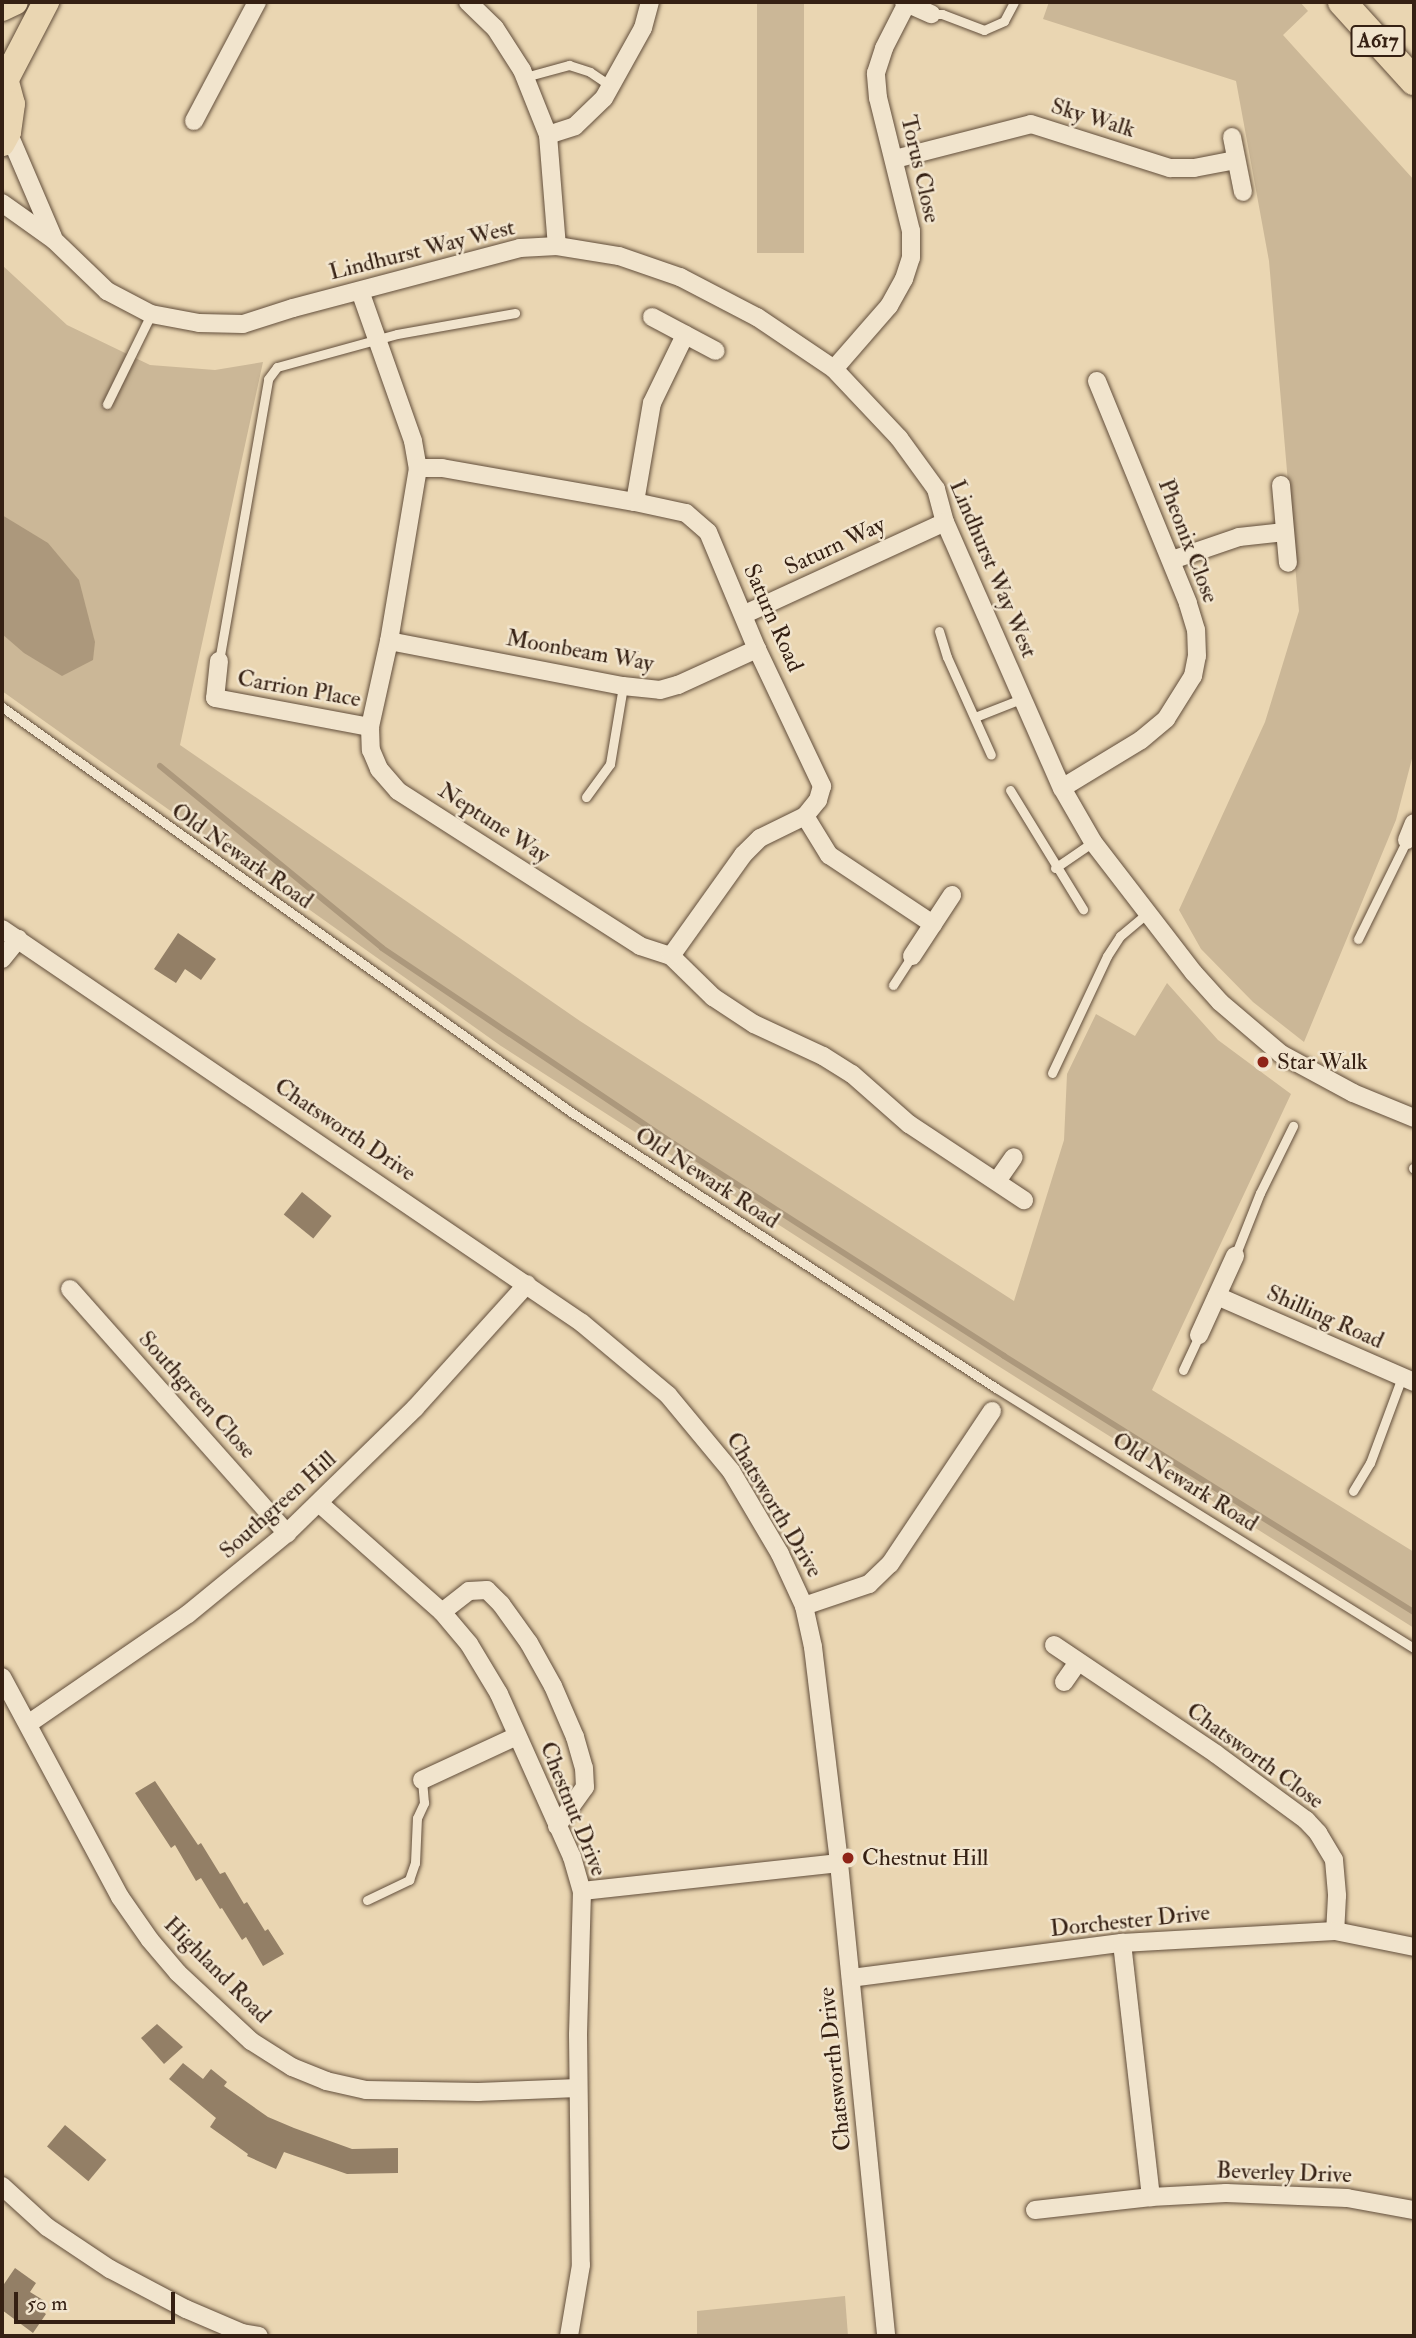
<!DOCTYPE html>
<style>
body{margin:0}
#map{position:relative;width:1416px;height:2338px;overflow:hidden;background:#ead6b2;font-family:"IM FELL Double Pica",serif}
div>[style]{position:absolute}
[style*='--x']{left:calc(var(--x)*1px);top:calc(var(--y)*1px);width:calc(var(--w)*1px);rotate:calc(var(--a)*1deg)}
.green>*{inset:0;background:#cbb797;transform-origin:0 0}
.water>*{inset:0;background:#ac987c}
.stream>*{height:6px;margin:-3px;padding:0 3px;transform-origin:3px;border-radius:3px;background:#ac987c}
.building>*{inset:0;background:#937f66;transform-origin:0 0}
.roads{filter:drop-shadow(0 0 2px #624e3b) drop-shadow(0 0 2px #624e3b)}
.service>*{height:9px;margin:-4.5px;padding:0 4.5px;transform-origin:4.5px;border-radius:4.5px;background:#f1e4cd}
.minor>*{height:18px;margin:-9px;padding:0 9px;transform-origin:9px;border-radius:9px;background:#f1e4cd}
.primary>*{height:26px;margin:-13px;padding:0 13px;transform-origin:13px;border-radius:13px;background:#ead6b2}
.trunk>*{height:28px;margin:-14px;padding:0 14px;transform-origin:14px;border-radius:14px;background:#ead6b2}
.dots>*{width:19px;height:19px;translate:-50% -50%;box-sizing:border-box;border:4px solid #f1e4cd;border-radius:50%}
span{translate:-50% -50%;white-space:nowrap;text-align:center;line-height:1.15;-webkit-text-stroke:5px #f1e4cd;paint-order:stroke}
.shield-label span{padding:2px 5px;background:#f1e4cd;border:2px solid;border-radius:5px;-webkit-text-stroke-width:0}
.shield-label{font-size:21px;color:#352013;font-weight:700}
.street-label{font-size:23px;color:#352013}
.poi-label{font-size:23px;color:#352013}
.left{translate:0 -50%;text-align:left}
.frame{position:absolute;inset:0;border:4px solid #352013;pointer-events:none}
.scale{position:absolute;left:14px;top:2292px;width:161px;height:32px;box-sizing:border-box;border:4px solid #352013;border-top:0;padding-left:9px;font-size:21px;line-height:24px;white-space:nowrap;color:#352013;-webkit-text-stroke:5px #f1e4cd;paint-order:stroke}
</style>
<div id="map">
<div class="green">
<div style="left:757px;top:2px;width:47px;height:251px"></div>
<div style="clip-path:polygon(1049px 2px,1300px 2px,1308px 11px,1283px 35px,1414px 180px,1414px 751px,1396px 820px,1304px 1042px,1253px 1002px,1201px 949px,1179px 910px,1265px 722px,1299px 611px,1269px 261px,1236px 81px,1043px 19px)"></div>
<div style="clip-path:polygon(2px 265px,67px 325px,150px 365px,215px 370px,263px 362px,180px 745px,580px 1021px,1014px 1301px,1064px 1140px,1067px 1074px,1096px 1014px,1135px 1036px,1167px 983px,1218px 1040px,1291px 1094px,1152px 1390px,1414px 1552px,1414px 1628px,984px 1357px,501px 1046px,2px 691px)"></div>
<div style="clip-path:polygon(845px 2296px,848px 2336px,697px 2336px,697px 2311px)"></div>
</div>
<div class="water">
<div style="clip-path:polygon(2px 515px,48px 543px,79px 580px,95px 642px,93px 660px,62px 676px,24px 653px,2px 634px)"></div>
</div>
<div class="stream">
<div style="--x:160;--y:766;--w:287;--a:39.3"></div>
<div style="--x:382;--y:948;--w:352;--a:33.9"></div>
<div style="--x:674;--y:1144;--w:392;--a:32.7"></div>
<div style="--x:1004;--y:1356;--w:483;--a:32"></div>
</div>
<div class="building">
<div style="clip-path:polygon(178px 933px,216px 959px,201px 980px,185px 969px,176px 983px,154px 969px)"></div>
<div style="left:302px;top:1192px;width:38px;height:29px;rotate:39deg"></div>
<div style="clip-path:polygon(155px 1781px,198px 1845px,201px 1843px,220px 1874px,225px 1872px,244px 1904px,247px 1902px,265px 1931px,268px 1929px,284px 1954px,263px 1966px,246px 1937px,242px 1940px,222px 1908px,220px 1909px,201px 1878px,196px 1881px,175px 1845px,171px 1848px,135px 1793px)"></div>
<div style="clip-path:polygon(157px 2024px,183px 2047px,164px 2064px,141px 2038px)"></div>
<div style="clip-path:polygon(183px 2063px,203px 2079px,211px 2069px,227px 2082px,224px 2086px,268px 2117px,294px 2128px,352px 2149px,398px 2148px,398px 2173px,347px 2174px,284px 2152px,276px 2169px,247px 2156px,248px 2154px,210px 2127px,216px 2118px,169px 2079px)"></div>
<div style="left:65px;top:2125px;width:54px;height:28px;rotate:40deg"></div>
<div style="clip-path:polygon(15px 2268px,36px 2283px,30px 2292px,43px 2300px,38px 2308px,46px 2314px,33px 2333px,2px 2310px,2px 2287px)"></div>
</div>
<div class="roads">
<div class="service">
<div style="--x:931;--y:14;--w:11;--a:0"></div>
<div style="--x:942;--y:14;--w:45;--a:20.9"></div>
<div style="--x:984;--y:30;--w:22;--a:-24"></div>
<div style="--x:1004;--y:21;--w:21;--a:-62"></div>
<div style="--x:525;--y:77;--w:46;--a:-15.3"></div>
<div style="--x:569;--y:65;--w:22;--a:18"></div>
<div style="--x:590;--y:72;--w:25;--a:34"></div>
<div style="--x:107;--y:404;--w:100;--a:-63.9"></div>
<div style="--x:939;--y:631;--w:27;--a:73"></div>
<div style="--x:947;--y:657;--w:107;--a:65.8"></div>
<div style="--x:219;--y:661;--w:286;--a:-80.1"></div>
<div style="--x:268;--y:379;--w:15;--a:-53"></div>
<div style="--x:277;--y:367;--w:124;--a:-15.4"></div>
<div style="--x:397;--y:334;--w:120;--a:-10.1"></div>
<div style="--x:2;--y:707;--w:698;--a:35.44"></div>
<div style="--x:571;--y:1112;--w:507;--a:33"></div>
<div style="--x:996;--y:1388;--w:492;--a:31.9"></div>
<div style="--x:975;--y:717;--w:49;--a:-21.4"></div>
<div style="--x:1010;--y:790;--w:140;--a:58.5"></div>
<div style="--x:586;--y:797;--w:41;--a:-54"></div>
<div style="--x:610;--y:764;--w:79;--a:-80.5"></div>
<div style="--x:1055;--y:868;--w:46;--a:-34.4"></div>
<div style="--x:1358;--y:939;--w:110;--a:-63.7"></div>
<div style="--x:893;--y:985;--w:35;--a:-57"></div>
<div style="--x:1052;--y:1073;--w:129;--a:-64.8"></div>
<div style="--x:1107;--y:956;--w:24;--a:-57"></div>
<div style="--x:1120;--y:936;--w:34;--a:-40"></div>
<div style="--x:1413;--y:1168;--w:1;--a:45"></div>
<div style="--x:1235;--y:1256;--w:68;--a:-68.4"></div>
<div style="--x:1260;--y:1193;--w:75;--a:-63.8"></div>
<div style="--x:1183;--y:1370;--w:38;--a:-65"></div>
<div style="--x:1353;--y:1491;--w:33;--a:-59"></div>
<div style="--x:1370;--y:1463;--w:92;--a:-69.6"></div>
<div style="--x:367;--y:1900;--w:47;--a:-25.5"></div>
<div style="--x:409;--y:1880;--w:18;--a:-71"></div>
<div style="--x:415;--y:1863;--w:45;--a:-87.5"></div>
<div style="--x:417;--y:1818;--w:17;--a:-65"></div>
<div style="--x:424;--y:1803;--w:23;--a:-95"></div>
</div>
<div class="minor">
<div style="--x:468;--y:2;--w:37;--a:44"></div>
<div style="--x:495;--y:28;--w:50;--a:57.3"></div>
<div style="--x:522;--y:70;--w:70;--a:68.2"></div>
<div style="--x:548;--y:135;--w:111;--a:85.4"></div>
<div style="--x:904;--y:2;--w:30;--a:24"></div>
<div style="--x:194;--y:121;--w:135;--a:-62.1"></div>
<div style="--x:8;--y:132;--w:114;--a:66.8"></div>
<div style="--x:548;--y:135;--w:28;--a:-18"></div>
<div style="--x:575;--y:126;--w:40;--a:-44"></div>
<div style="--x:604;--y:98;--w:80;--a:-60.9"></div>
<div style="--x:643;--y:28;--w:27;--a:-75"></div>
<div style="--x:1232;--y:137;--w:56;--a:78.7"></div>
<div style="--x:895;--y:159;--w:140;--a:-14.4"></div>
<div style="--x:1031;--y:124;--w:146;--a:17.6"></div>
<div style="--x:1170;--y:168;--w:24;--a:0"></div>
<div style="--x:1194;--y:168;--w:43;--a:-10.8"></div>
<div style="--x:2;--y:203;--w:64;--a:35.4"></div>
<div style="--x:54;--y:240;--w:74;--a:43.9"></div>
<div style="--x:107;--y:291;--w:50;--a:27.6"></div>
<div style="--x:151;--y:314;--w:49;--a:10.6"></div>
<div style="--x:199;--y:323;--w:44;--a:1.3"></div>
<div style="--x:243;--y:324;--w:52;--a:-17.7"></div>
<div style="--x:293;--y:308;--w:235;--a:-14.8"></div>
<div style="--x:520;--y:248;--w:37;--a:-3"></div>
<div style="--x:557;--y:246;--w:63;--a:9.2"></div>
<div style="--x:619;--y:256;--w:65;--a:19"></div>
<div style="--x:680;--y:277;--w:87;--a:27.5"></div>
<div style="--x:757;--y:317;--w:93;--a:34"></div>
<div style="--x:834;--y:369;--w:95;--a:46.7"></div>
<div style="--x:899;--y:438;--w:63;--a:54"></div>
<div style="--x:936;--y:489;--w:34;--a:75"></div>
<div style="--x:945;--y:522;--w:291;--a:66.3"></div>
<div style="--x:1062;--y:788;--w:62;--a:60.1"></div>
<div style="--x:1093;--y:842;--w:165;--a:52.4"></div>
<div style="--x:1194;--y:973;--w:39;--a:48"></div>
<div style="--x:1220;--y:1002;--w:80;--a:40.4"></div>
<div style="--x:1281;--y:1054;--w:82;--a:28.4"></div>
<div style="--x:1353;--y:1093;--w:66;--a:22.3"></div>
<div style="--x:360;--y:291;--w:159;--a:70.5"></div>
<div style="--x:413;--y:441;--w:27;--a:80"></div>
<div style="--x:418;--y:468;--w:175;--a:99.5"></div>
<div style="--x:389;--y:641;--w:88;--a:102.5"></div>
<div style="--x:370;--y:727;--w:23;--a:88"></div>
<div style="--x:371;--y:750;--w:21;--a:67"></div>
<div style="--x:379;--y:769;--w:29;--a:49"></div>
<div style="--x:398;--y:791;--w:287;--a:32.6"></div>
<div style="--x:640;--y:946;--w:33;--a:18"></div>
<div style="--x:671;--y:956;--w:59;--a:44.3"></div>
<div style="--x:713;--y:997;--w:49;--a:33.4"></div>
<div style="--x:754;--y:1024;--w:76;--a:24.9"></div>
<div style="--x:823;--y:1056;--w:34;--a:32"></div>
<div style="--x:852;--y:1074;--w:76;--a:41.3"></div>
<div style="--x:909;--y:1124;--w:138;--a:33.5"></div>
<div style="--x:652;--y:317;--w:72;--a:28"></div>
<div style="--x:834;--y:369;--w:84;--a:-48.9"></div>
<div style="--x:889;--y:306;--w:31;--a:-61"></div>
<div style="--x:904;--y:279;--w:22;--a:-72"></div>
<div style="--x:911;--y:258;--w:27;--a:-90"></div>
<div style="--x:911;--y:231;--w:137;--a:-103.9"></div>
<div style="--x:878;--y:98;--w:25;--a:-95"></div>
<div style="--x:876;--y:73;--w:26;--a:-72"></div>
<div style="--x:884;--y:48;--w:51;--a:-62.9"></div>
<div style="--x:418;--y:468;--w:24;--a:0"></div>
<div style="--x:442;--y:468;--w:196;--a:10"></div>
<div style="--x:635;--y:502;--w:52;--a:12.2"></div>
<div style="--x:686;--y:513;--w:29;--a:41"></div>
<div style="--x:708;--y:532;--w:127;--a:67.3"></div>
<div style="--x:757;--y:649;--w:152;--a:64.6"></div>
<div style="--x:822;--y:786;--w:15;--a:106"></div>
<div style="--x:818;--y:800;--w:21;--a:129"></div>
<div style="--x:805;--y:816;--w:50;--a:153.9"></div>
<div style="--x:760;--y:838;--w:24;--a:135"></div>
<div style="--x:743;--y:855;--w:124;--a:125.5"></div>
<div style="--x:1281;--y:485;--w:78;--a:84.9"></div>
<div style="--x:635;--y:502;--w:100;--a:-80.3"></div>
<div style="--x:652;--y:403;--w:76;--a:-64.1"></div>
<div style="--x:1172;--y:560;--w:71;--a:-18.9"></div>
<div style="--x:1239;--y:537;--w:46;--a:-6.2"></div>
<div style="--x:745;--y:614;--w:220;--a:-24.7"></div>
<div style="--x:389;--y:641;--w:238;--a:10.9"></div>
<div style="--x:623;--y:686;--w:37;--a:6"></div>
<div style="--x:660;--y:690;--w:19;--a:-16"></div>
<div style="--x:678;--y:685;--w:87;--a:-24.5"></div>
<div style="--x:219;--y:661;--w:37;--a:96"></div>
<div style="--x:215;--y:698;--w:158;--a:10.6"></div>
<div style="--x:1062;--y:788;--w:92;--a:-31.3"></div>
<div style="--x:1141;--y:740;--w:33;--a:-40"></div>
<div style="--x:1166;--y:719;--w:51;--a:-57.9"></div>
<div style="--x:1193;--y:676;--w:20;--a:-79"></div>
<div style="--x:1197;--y:656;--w:26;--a:-92"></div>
<div style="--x:1196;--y:630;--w:28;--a:-107"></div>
<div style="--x:1188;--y:603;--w:240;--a:-112.3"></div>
<div style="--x:805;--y:816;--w:46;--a:58.4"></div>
<div style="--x:829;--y:855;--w:125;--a:33.6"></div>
<div style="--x:1407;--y:840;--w:18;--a:-68"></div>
<div style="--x:2;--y:929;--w:701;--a:34.19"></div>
<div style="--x:582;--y:1323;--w:112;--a:39.9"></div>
<div style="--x:668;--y:1395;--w:99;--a:50.3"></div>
<div style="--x:731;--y:1471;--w:96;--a:59.4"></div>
<div style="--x:780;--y:1554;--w:57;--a:65.2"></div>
<div style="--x:804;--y:1606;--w:42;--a:77.6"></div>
<div style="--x:813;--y:1647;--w:218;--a:83.1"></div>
<div style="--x:839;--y:1863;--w:475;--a:84.3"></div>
<div style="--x:912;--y:956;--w:73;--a:-56.7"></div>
<div style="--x:2;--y:959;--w:26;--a:-51"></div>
<div style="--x:997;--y:1181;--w:29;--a:-55"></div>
<div style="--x:70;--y:1289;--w:327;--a:48.4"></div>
<div style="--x:1217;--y:1296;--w:215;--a:23.6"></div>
<div style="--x:1199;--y:1335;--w:87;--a:-65.5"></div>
<div style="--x:320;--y:1504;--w:163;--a:41.5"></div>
<div style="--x:442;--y:1612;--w:42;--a:49.8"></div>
<div style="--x:469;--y:1644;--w:58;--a:59"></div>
<div style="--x:499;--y:1694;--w:179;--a:65.9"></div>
<div style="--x:572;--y:1857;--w:35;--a:74"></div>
<div style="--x:582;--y:1891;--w:144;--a:91.6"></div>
<div style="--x:578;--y:2035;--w:230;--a:89.3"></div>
<div style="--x:581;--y:2265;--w:72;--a:99.6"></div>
<div style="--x:804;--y:1606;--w:69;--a:-18.7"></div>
<div style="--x:869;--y:1584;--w:29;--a:-44"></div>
<div style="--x:890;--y:1564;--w:184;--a:-56.3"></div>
<div style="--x:442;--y:1612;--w:34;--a:-38"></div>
<div style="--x:469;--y:1591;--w:18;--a:-3"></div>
<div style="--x:487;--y:1590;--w:20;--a:45"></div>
<div style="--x:501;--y:1604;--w:48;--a:54.3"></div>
<div style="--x:529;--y:1643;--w:49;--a:60.8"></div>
<div style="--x:553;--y:1686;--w:56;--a:66.7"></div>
<div style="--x:575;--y:1737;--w:32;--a:74"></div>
<div style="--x:584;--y:1768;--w:19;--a:87"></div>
<div style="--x:585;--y:1787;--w:48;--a:125.7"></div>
<div style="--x:1054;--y:1645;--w:195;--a:33.9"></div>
<div style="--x:1216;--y:1754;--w:112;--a:36.3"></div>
<div style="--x:1306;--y:1820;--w:18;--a:47"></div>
<div style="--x:1318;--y:1833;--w:31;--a:59"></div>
<div style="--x:1334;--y:1860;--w:36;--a:85"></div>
<div style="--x:1337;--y:1896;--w:35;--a:93"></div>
<div style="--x:2;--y:1677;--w:250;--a:61.8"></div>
<div style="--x:120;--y:1897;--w:52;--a:55.1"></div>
<div style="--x:150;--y:1940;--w:43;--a:49.7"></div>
<div style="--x:178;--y:1973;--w:100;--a:43"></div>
<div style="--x:251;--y:2041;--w:49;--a:32.4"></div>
<div style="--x:292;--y:2067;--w:37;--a:22"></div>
<div style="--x:326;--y:2081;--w:41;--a:12.7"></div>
<div style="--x:366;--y:2090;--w:112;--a:1"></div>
<div style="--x:478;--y:2092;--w:100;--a:-2.3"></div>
<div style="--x:1064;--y:1682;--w:24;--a:-55"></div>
<div style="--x:28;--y:1724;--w:194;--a:-34.5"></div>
<div style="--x:188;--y:1614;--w:128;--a:-39.3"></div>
<div style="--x:287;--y:1533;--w:179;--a:-44.3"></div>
<div style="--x:415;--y:1408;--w:167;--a:-47.9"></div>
<div style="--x:422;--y:1780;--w:105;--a:-24.9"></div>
<div style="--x:582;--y:1891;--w:259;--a:-6.2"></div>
<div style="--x:1122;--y:1943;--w:256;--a:83.5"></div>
<div style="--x:851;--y:1978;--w:273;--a:-7.4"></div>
<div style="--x:1122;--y:1943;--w:213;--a:-3.2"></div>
<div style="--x:1335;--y:1931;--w:81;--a:11.4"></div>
<div style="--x:2;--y:2186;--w:61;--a:42.3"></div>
<div style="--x:47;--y:2227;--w:76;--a:33.7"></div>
<div style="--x:110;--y:2269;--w:86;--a:27.8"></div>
<div style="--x:186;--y:2309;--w:61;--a:23.2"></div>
<div style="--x:242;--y:2333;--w:17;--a:10"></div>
<div style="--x:1035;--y:2210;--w:117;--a:-6.4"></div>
<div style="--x:1151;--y:2197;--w:75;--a:-3.1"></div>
<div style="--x:1226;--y:2193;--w:121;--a:2.4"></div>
<div style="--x:1347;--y:2198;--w:68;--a:10.2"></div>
</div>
<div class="primary">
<div style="--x:2;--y:8;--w:14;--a:-25"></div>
<div style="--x:2;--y:67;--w:38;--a:75"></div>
<div style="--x:12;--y:104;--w:28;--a:98"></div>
<div style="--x:8;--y:132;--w:13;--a:119"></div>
<div style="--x:7;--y:77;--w:85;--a:-62.5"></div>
</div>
<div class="trunk">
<div style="--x:1342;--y:2;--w:107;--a:47.7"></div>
</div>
</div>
<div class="dots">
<div style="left:1263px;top:1062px;background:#8f2418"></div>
<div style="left:848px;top:1858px;background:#8f2418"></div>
</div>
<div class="shield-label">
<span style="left:1378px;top:41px">A617</span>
</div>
<div class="street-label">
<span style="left:1093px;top:118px;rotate:17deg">Sky Walk</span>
<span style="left:920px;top:169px;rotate:77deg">Torus Close</span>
<span style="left:422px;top:250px;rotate:-14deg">Lindhurst Way West</span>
<span style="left:1188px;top:541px;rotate:69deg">Pheonix Close</span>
<span style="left:835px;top:546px;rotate:-25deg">Saturn Way</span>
<span style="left:993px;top:569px;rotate:67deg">Lindhurst Way West</span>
<span style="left:773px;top:618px;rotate:66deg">Saturn Road</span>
<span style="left:580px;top:651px;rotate:10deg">Moonbeam Way</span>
<span style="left:299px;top:689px;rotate:10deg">Carrion Place</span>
<span style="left:494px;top:823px;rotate:33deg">Neptune Way</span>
<span style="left:242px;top:856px;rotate:35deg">Old Newark Road</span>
<span style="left:345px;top:1130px;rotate:34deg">Chatsworth Drive</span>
<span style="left:707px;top:1178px;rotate:33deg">Old Newark Road</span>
<span style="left:1325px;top:1317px;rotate:24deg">Shilling Road</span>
<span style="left:197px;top:1395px;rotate:48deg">Southgreen Close</span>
<span style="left:1185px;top:1482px;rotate:32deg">Old Newark Road</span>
<span style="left:278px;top:1505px;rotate:-42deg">Southgreen Hill</span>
<span style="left:774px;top:1505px;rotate:59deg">Chatsworth Drive</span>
<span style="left:1255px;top:1756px;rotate:36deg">Chatsworth Close</span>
<span style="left:573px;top:1809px;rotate:68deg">Chestnut Drive</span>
<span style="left:1130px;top:1921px;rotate:-6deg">Dorchester Drive</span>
<span style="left:217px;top:1970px;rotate:45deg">Highland Road</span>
<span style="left:835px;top:2069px;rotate:-96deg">Chatsworth Drive</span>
<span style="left:1284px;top:2173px;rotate:2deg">Beverley Drive</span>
</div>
<div class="poi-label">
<span class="left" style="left:1277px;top:1062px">Star Walk</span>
<span class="left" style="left:862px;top:1858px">Chestnut Hill</span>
</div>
<div class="frame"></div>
<div class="scale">50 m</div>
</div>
